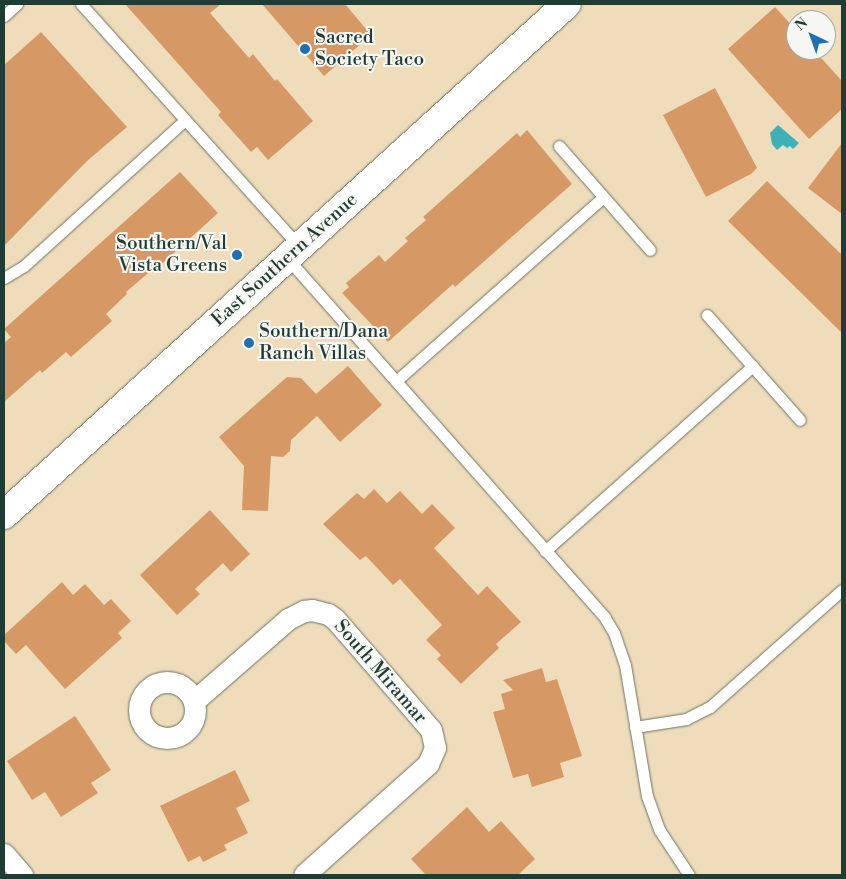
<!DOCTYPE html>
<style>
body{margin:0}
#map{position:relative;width:846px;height:879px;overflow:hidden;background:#efdcbb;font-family:"Libre Bodoni",serif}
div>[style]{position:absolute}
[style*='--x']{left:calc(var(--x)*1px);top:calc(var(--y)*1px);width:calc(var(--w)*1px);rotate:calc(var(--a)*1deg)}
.water>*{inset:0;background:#3fb0b8}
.building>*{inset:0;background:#d69966}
.roads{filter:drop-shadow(0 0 1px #687563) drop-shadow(0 0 1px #687563)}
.service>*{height:11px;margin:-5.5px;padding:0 5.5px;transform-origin:5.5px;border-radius:5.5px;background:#fff}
.minor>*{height:21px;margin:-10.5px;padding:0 10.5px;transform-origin:10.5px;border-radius:10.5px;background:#fff}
.minor>.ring{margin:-10.5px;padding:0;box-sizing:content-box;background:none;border:21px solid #fff;border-radius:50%}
.secondary>*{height:28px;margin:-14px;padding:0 14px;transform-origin:14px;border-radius:14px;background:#fff}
.dots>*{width:14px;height:14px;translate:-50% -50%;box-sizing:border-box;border:2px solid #f6f6f2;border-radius:50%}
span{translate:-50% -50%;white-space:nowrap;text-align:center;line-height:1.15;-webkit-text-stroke:4px #f6f6f2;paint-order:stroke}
.poi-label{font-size:19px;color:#1f3d34}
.left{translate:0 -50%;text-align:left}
.right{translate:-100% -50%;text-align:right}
.street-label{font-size:19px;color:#1f3d34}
.frame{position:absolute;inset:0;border:5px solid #1f3d34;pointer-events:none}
.north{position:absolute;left:786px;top:10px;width:50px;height:50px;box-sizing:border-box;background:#f6f6f2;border:1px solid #a0aca6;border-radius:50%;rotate:318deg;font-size:14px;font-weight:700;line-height:20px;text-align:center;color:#1f3d34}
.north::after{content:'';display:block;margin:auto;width:18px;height:22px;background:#1f6fb2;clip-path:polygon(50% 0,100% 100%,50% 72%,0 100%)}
</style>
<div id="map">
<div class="water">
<div style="clip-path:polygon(778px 125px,799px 143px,793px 149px,790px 146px,787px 148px,783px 145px,777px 150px,772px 144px,770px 133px)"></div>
</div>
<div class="building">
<div style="clip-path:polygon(125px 4px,221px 4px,210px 13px,249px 58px,253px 54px,275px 81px,277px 79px,313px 121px,268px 160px,257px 147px,251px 152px,218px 115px,221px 112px)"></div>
<div style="clip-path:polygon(262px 4px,345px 4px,371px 35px,324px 76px)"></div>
<div style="clip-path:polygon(775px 7px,796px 30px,796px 50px,814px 50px,842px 81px,842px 109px,809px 139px,728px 49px)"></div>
<div style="clip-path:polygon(41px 32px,127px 127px,87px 161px,4px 246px,4px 65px)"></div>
<div style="clip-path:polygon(715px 88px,757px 168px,751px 174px,706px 197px,663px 115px)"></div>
<div style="clip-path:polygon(527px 130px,572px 184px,455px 287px,453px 284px,388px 342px,342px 293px,349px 287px,346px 283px,379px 255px,385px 262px,408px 241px,405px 238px,426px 220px,423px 217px,517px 133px,520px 137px)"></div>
<div style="clip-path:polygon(842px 143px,842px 214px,808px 188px)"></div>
<div style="clip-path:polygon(180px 172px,218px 213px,154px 271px,153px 269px,126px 292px,127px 294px,106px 314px,112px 321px,71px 357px,66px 352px,42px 373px,40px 370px,4px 402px,4px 343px,11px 337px,4px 329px)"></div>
<div style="clip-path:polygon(767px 181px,842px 255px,842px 333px,728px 221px)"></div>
<div style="clip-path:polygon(348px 366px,382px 405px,340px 442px,317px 416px,291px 440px,290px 451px,283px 457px,271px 456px,268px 511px,242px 510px,244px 466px,219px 437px,287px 377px,301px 378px,316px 394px)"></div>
<div style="clip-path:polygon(374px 489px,387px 503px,400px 491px,422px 514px,432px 504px,455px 528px,434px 548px,478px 595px,487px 586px,521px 622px,496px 644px,499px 648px,461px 684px,437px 659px,441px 655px,426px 640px,442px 625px,400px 579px,393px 585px,366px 556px,360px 560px,323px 524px,357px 493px,364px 499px)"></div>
<div style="clip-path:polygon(210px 510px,250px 554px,231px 572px,223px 563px,195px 589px,200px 594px,177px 615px,140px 575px)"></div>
<div style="clip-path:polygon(62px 582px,73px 595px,85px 584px,104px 605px,111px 599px,131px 621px,118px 633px,122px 638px,65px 689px,26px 645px,16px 654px,4px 641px,4px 635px)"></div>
<div style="clip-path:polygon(542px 668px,546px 682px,557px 679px,582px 756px,560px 763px,564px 777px,532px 787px,528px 774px,513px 778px,493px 712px,505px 709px,501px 694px,513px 690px,503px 680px)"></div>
<div style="clip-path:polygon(75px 716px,111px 770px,91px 783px,98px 793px,61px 817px,45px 792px,32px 800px,7px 761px)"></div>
<div style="clip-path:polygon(235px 770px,250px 801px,236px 808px,248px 833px,224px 845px,227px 850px,203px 862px,200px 856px,188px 862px,160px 806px)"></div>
<div style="clip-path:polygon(467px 807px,489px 832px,501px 821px,535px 859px,518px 875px,426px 875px,411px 859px)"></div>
</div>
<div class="roads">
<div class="service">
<div style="--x:81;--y:4;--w:327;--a:48"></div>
<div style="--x:4;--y:16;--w:18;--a:-43"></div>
<div style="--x:559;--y:146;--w:138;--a:48.8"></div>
<div style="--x:287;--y:258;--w:480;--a:48.5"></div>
<div style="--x:605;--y:618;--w:17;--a:59"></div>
<div style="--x:614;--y:633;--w:34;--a:71"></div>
<div style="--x:625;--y:665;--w:133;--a:80.5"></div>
<div style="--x:647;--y:796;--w:37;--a:70"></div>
<div style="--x:660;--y:831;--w:53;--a:56.6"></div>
<div style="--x:4;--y:278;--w:23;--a:-31"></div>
<div style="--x:24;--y:266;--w:217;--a:-42.2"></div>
<div style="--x:707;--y:315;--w:140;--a:48.5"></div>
<div style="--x:396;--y:381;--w:277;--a:-41.6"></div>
<div style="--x:545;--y:551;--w:278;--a:-41.7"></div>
<div style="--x:635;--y:727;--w:52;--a:-8.9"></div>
<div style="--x:686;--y:719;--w:27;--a:-27"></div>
<div style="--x:710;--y:707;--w:176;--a:-41.6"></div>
</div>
<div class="minor">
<div class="ring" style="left:139px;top:682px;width:35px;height:35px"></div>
<div style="--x:194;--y:701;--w:125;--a:-41.1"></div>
<div style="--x:288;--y:619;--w:18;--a:-27"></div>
<div style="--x:304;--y:611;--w:8;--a:-7"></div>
<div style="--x:312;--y:610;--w:16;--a:14"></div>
<div style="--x:328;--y:614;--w:9;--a:36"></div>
<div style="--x:335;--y:619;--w:147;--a:49.1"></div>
<div style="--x:431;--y:730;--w:18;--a:77"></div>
<div style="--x:435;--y:748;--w:17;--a:114"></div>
<div style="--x:428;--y:764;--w:166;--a:138.2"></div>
<div style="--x:4;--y:854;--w:28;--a:49"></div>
</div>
<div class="secondary">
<div style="--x:4;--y:515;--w:760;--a:-42.23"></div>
</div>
</div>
<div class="dots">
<div style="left:305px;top:49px;background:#1f6fb2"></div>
<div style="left:237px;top:255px;background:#1f6fb2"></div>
<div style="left:249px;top:343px;background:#1f6fb2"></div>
</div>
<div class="poi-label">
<span class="left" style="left:315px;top:49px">Sacred<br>Society Taco</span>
<span class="right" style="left:227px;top:255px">Southern/Val<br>Vista Greens</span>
<span class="left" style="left:259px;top:343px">Southern/Dana<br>Ranch Villas</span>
</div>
<div class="street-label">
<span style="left:285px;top:260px;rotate:-42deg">East Southern Avenue</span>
<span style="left:380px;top:672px;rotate:49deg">South Miramar</span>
</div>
<div class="frame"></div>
<div class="north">N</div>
</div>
